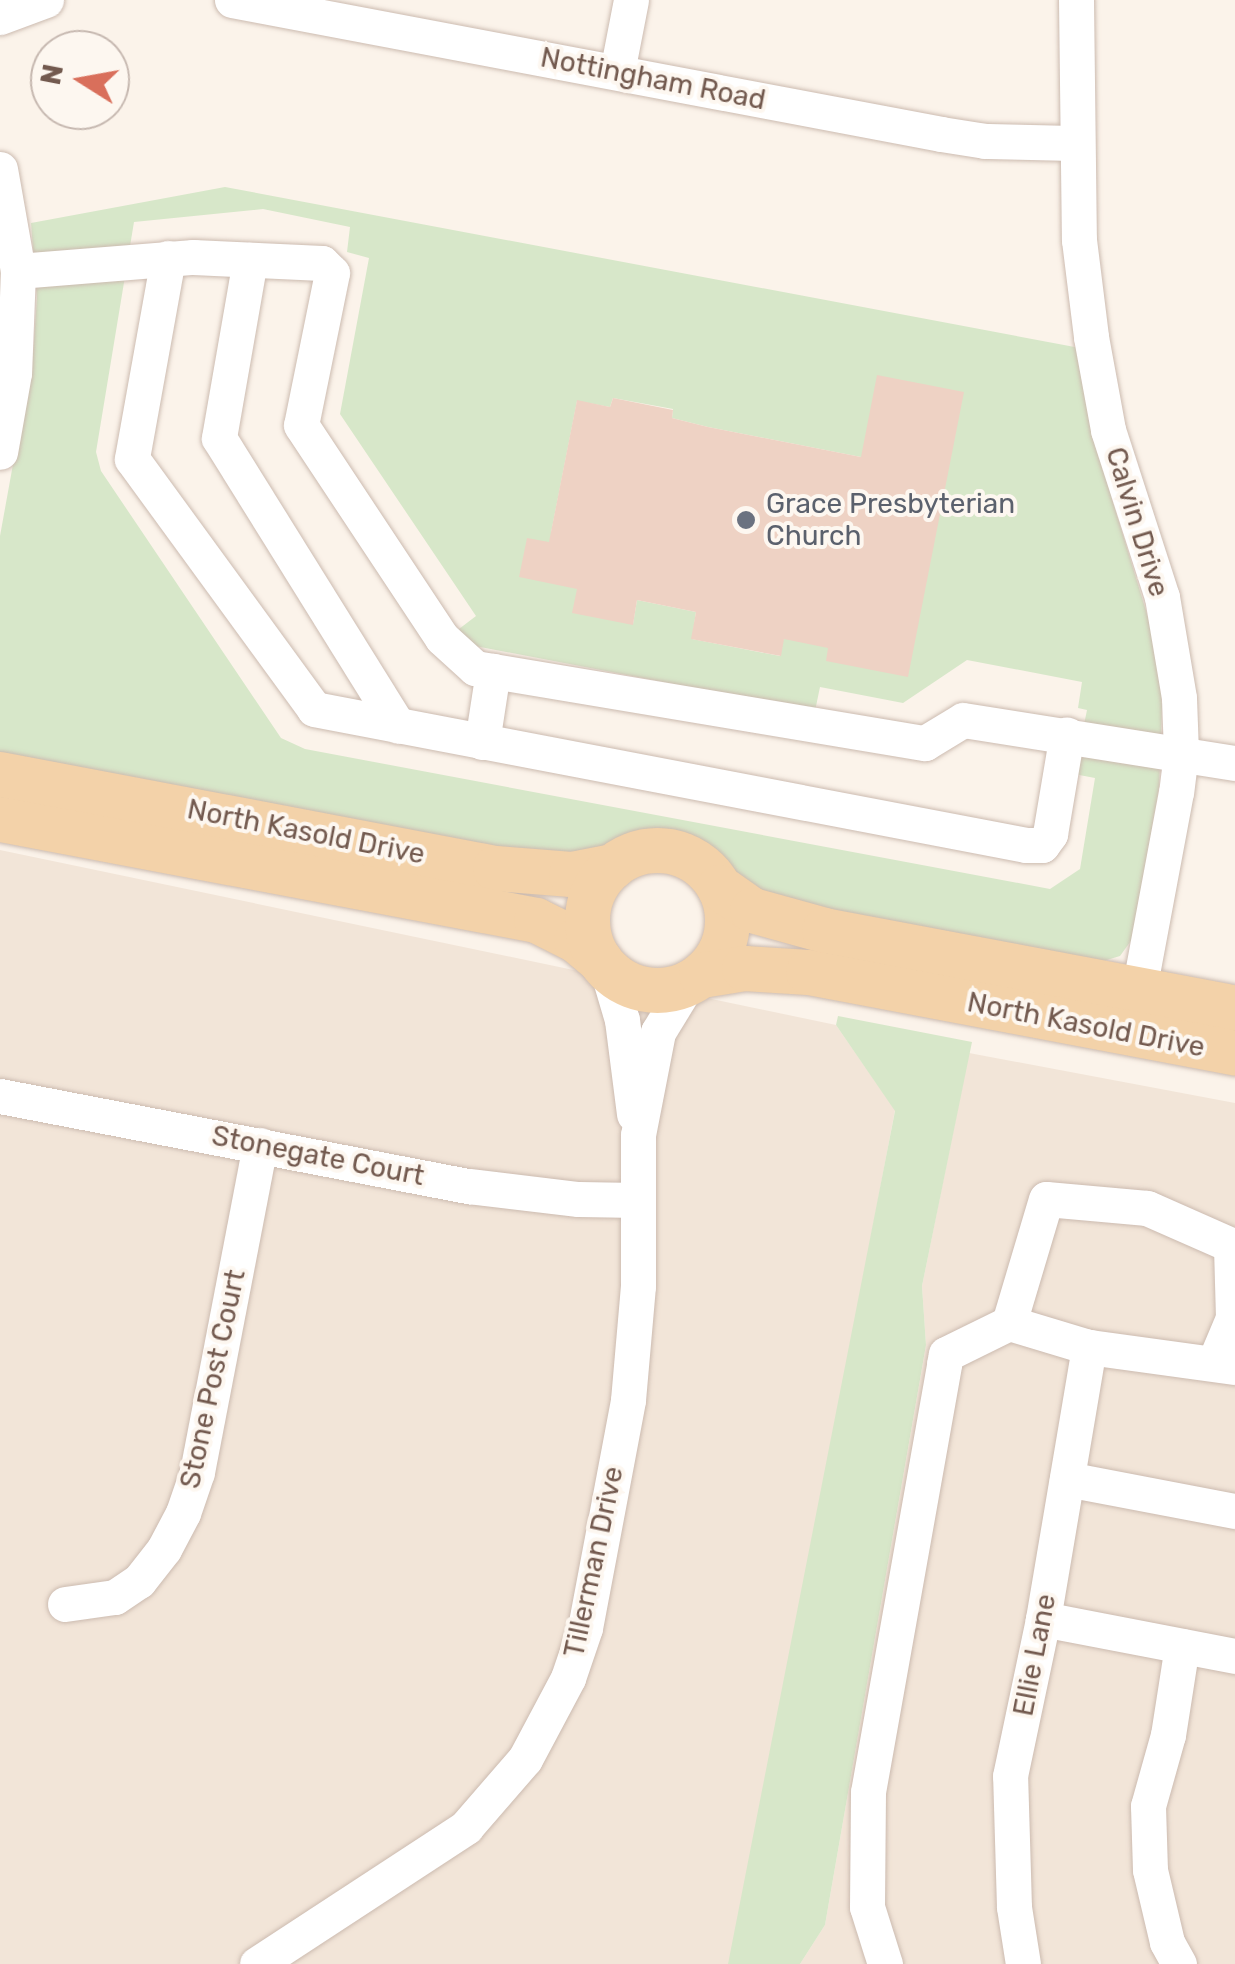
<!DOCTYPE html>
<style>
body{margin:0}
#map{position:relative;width:1235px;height:1964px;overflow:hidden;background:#fbf3ea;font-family:Rubik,sans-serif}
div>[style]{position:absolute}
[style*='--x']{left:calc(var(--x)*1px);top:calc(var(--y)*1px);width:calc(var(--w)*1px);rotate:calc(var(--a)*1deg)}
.residential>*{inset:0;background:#f2e5d8}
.green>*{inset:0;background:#d7e7c9}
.building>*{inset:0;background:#eed2c4}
.roads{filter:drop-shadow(0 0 2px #ccbbb0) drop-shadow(0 0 2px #ccbbb0)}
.minor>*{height:35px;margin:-17.5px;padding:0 17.5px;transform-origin:17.5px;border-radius:17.5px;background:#fff}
.major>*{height:45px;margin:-22.5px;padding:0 22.5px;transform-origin:22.5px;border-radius:22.5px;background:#f3d2a9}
.major>.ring{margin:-22.5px;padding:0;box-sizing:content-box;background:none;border:45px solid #f3d2a9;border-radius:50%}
.dots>*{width:28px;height:28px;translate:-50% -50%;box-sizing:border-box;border:5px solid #fdf7f0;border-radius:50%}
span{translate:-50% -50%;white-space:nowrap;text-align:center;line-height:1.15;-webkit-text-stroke:8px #fdf7f0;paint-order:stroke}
.street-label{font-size:28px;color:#735a4f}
.worship-label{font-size:28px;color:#5b616d}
.left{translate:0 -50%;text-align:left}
.north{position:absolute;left:30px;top:30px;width:100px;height:100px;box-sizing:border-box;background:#fdf7f0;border:2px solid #c6b8b0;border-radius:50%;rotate:281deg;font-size:28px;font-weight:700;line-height:40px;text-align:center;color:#735a4f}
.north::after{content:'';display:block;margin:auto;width:35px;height:45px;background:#d96f5b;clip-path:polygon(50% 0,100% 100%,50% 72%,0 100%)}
</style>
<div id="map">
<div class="residential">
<div style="clip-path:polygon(0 850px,836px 1025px,895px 1110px,733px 1964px,0 1964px)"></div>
<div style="clip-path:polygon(969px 1053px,1235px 1103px,1235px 1964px,800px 1964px,825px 1925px,926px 1345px,922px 1286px)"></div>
</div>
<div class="green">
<div style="clip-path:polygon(evenodd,225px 187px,1080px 348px,1112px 499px,1157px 647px,1162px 706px,1159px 788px,1133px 938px,1120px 956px,1100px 962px,761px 901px,702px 847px,670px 836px,639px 837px,579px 863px,0 754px,0 536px,33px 354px,37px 298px,31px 223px,225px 187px,263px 209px,350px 227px,347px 252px,369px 258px,340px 414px,476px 616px,459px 629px,470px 645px,815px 711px,820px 687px,903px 703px,967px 660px,1082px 682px,1078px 708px,1087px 710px,1074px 774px,1095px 778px,1080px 869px,1050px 889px,305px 749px,281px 738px,101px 471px,96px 452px,134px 222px,263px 209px,225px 187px,613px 398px,673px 409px,672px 418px,708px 427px,861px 457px,788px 616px,780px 656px,692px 639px,696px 612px,637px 600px,633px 624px,577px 589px,551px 533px,577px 401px,610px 407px,613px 398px)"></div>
<div style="clip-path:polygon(838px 1016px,972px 1042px,922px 1286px,926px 1345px,825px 1925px,800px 1964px,728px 1964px,895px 1111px,836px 1025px)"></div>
</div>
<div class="building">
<div style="clip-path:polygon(877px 375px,964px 392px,908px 677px,826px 661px,828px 648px,784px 639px,781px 656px,691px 639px,696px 612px,637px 600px,633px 625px,572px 613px,577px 589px,519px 577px,527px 538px,549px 542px,577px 400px,610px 407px,613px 398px,673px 410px,672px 418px,708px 427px,861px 457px)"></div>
</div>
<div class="roads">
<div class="minor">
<div style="--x:232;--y:0;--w:722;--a:10.7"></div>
<div style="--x:941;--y:134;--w:45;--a:9"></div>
<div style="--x:985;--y:141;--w:91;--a:1.3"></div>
<div style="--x:1076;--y:0;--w:240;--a:89.3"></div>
<div style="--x:1079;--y:240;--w:98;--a:82.9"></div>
<div style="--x:1091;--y:337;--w:95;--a:79.6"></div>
<div style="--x:1108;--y:430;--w:176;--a:72.1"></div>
<div style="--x:1162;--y:597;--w:102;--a:80.4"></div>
<div style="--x:1179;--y:698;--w:55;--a:87.9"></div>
<div style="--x:1181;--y:753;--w:39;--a:97"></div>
<div style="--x:1176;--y:792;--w:201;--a:100.6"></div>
<div style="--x:1139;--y:990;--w:24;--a:71"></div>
<div style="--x:0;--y:17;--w:49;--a:-20.3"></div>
<div style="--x:617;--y:72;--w:73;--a:-79"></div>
<div style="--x:0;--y:169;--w:104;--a:80"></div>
<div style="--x:18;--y:271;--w:102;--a:92.2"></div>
<div style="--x:14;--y:373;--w:80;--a:100"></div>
<div style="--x:168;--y:258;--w:204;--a:100.2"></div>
<div style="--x:132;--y:459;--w:309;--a:53.9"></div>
<div style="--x:314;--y:709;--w:725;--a:10.81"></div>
<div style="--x:1026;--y:845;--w:16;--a:0"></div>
<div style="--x:1042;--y:845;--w:14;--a:-54"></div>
<div style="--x:1050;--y:834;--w:101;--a:-80.4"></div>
<div style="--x:250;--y:260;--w:181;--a:99.9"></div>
<div style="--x:219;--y:438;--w:339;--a:58.1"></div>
<div style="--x:18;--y:271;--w:176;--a:-4.6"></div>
<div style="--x:193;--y:257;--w:129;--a:2.7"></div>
<div style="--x:322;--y:263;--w:14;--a:45"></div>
<div style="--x:332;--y:273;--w:155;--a:101.5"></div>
<div style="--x:301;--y:425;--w:255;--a:56.5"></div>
<div style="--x:442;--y:638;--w:45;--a:42.3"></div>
<div style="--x:475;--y:668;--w:456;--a:9.5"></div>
<div style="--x:925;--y:743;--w:44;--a:-31.2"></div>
<div style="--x:963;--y:720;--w:275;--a:9"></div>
<div style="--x:482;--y:742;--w:72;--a:-81.2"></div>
<div style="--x:607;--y:969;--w:53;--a:73.6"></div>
<div style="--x:622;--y:1020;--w:95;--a:82.7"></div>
<div style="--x:0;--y:1096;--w:478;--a:10.9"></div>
<div style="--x:469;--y:1186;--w:110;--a:6.8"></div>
<div style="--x:578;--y:1199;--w:60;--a:1"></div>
<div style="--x:1214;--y:1363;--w:49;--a:-67.1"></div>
<div style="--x:1233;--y:1318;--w:73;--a:-91.6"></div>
<div style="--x:1231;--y:1245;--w:92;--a:-156.2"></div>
<div style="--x:1147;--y:1208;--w:101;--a:-174.9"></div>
<div style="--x:1046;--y:1199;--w:129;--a:106.6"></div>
<div style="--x:1009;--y:1323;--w:84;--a:16.7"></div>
<div style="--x:1089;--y:1347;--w:147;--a:7.8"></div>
<div style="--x:1067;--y:1479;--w:171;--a:10.8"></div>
<div style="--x:65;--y:1604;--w:50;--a:-8"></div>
<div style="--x:115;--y:1597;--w:29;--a:-34"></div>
<div style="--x:139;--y:1581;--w:41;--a:-52"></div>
<div style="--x:164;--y:1549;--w:41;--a:-62.2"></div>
<div style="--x:183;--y:1513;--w:43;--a:-71.1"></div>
<div style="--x:197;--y:1472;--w:333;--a:-79.1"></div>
<div style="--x:1043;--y:1619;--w:196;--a:10.9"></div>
<div style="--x:257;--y:1964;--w:250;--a:-33.2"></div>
<div style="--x:466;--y:1827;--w:90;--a:-49.1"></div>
<div style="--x:525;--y:1759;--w:92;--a:-62"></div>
<div style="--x:568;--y:1678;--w:53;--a:-71.2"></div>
<div style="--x:585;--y:1628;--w:232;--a:-79.3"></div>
<div style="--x:628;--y:1400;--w:114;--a:-85"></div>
<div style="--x:638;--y:1286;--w:151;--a:-90"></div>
<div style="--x:638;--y:1135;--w:105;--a:-79"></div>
<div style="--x:658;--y:1032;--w:57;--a:-58.5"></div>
<div style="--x:885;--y:1964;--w:60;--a:-107.5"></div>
<div style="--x:867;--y:1907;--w:115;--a:-89.5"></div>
<div style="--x:868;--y:1792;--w:435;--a:-79.9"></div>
<div style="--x:944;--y:1364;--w:10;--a:-79"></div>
<div style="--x:946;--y:1354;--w:70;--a:-26.2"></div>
<div style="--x:1023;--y:1964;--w:58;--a:-99"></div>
<div style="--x:1014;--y:1907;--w:131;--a:-91.7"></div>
<div style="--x:1010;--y:1776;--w:160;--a:-78.1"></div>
<div style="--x:1043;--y:1619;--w:276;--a:-80.4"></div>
<div style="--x:1179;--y:1964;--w:25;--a:-119"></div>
<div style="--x:1167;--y:1942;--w:74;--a:-103.3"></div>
<div style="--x:1150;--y:1870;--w:64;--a:-91.8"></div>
<div style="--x:1148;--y:1806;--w:74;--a:-74.3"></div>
<div style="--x:1168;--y:1735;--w:90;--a:-81.1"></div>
</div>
<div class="major">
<div style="--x:0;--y:774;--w:504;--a:10.75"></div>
<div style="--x:495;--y:868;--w:76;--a:4.5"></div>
<div style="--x:571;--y:874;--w:43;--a:-10.8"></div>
<div style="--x:0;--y:819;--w:545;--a:10.67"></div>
<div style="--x:536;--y:920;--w:45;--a:26.6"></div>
<div style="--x:576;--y:940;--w:31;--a:40"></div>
<div class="ring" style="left:587px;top:850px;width:95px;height:95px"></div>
<div style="--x:719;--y:887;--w:40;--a:34.9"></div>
<div style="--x:752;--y:910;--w:75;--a:15.5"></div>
<div style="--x:824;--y:930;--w:418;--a:10.7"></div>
<div style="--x:701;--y:975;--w:44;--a:-9.2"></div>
<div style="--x:744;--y:968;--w:64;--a:3.6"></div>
<div style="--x:808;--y:972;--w:435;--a:10.7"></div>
</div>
</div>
<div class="dots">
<div style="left:746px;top:520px;background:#6b7280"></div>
</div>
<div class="street-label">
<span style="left:653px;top:79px;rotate:11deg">Nottingham Road</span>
<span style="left:1137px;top:522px;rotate:73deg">Calvin Drive</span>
<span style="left:306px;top:832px;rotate:11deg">North Kasold Drive</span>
<span style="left:1086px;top:1025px;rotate:11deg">North Kasold Drive</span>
<span style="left:318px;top:1156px;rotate:11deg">Stonegate Court</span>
<span style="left:213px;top:1379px;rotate:-78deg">Stone Post Court</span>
<span style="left:594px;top:1562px;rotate:-78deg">Tillerman Drive</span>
<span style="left:1035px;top:1655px;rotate:-79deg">Ellie Lane</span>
</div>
<div class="worship-label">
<span class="left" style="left:766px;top:520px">Grace Presbyterian<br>Church</span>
</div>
<div class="north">N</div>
</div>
